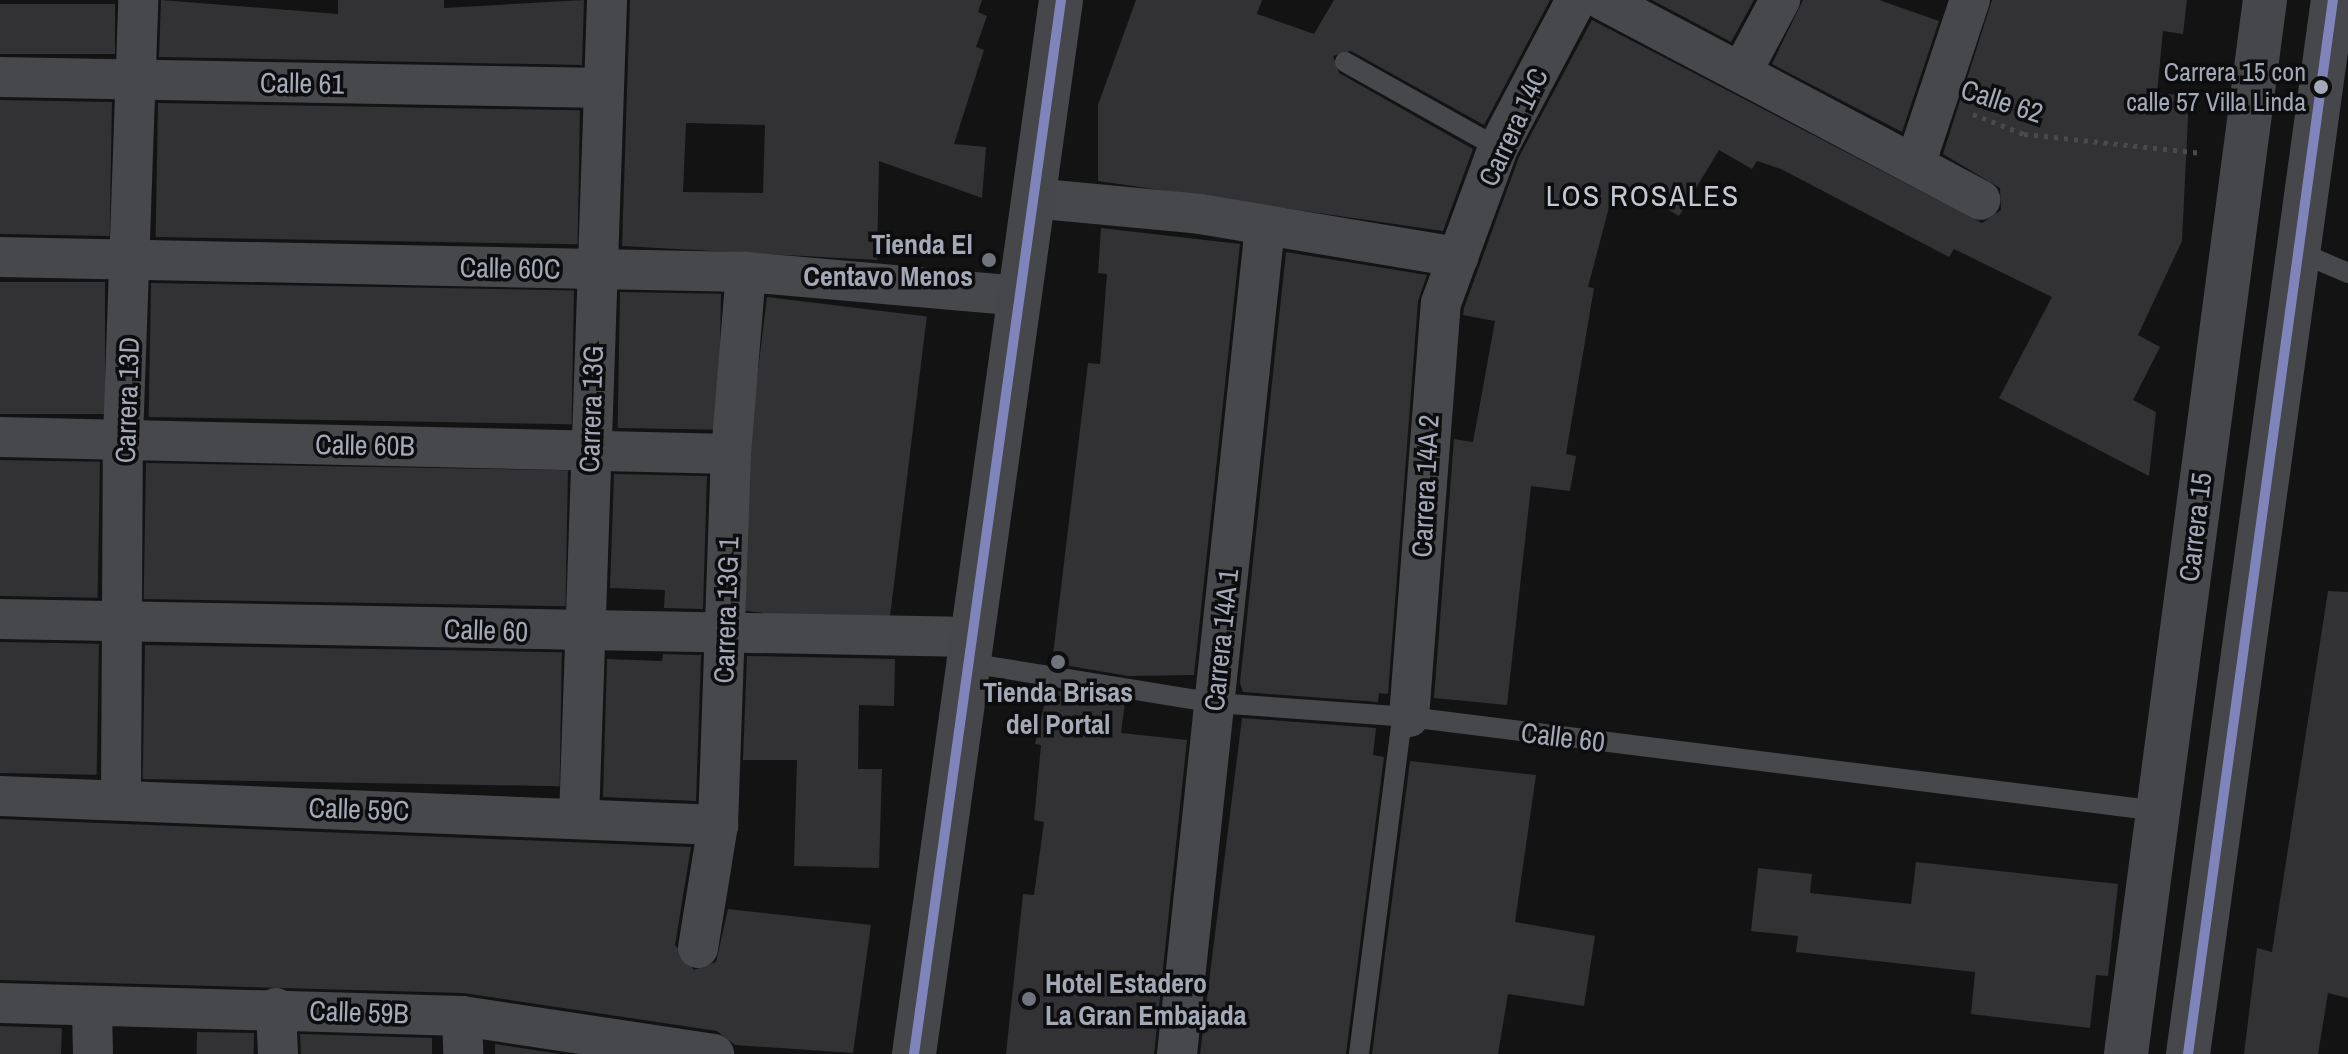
<!DOCTYPE html>
<style>
body{margin:0}
#map{position:relative;width:2348px;height:1054px;overflow:hidden;background:#131313;font-family:"Archivo Narrow",sans-serif}
div>[style]{position:absolute}
[style*='--x']{left:calc(var(--x)*1px);top:calc(var(--y)*1px);width:calc(var(--w)*1px);rotate:calc(var(--a)*1deg)}
.building>*{inset:0;background:#323234;transform-origin:0 0}
.path>*{height:5px;margin-top:-2.5px;transform-origin:0;background:repeating-linear-gradient(90deg,#494a4e 0 4px,transparent 0 10px)}
.service>*{height:20px;margin:-10px;padding:0 10px;transform-origin:10px;border-radius:10px;background:#47484c}
.minor>*{height:40px;margin:-20px;padding:0 20px;transform-origin:20px;border-radius:20px;background:#47484c}
.secondary>*{height:44px;margin:-22px;padding:0 22px;transform-origin:22px;border-radius:22px;background:#46474b}
.bus-1>*{height:10px;margin:-5px;padding:0 5px;transform-origin:5px;border-radius:5px;background:#7f85bb}
.dots>*{width:22px;height:22px;translate:-50% -50%;box-sizing:border-box;border:4px solid #0d0d0f;border-radius:50%}
span{translate:-50% -50%;white-space:nowrap;text-align:center;line-height:1.15;-webkit-text-stroke:7px #0d0d0f;paint-order:stroke}
.bus-label{font-size:26px;color:#a3a9b6}
.right{translate:-100% -50%;text-align:right}
.street-label{font-size:28px;color:#a3a9b6}
.poi-label{font-size:28px;color:#a3a9b6;font-weight:700}
.left{translate:0 -50%;text-align:left}
.neighbourhood-label{font-size:30px;color:#c4c8d1;letter-spacing:2px}
</style>
<div id="map">
<div class="building">
<div style="clip-path:polygon(161px 0,338px 14px,338px 0,444px 0,444px 8px,584px 0,582px 65px,159px 57px)"></div>
<div style="clip-path:polygon(evenodd,630px 0,982px 0,978px 12px,987px 16px,976px 47px,984px 50px,954px 144px,986px 147px,982px 198px,879px 161px,877px 260px,622px 246px,630px 0,686px 123px,765px 125px,763px 193px,683px 192px,686px 123px)"></div>
<div style="clip-path:polygon(1136px 0,1262px 0,1257px 14px,1314px 34px,1334px 0,1550px 0,1484px 125px,1351px 51px,1333px 56px,1339px 73px,1473px 149px,1443px 231px,1098px 181px,1098px 105px)"></div>
<div style="clip-path:polygon(1652px 0,1754px 0,1731px 42px)"></div>
<div style="clip-path:polygon(1803px 0,1879px 0,1939px 21px,1902px 132px,1772px 64px)"></div>
<div style="clip-path:polygon(1992px 0,2187px 0,2183px 34px,2163px 31px,2157px 93px,2189px 96px,2182px 241px,2138px 335px,2160px 347px,2133px 400px,2156px 412px,2149px 476px,1999px 398px,2052px 297px,1954px 249px,1949px 257px,1781px 169px,1757px 161px,1752px 169px,1719px 150px,1679px 216px,1635px 190px,1629px 201px,1613px 192px,1588px 287px,1594px 288px,1566px 454px,1576px 456px,1570px 491px,1531px 486px,1507px 705px,1434px 698px,1454px 439px,1473px 442px,1495px 321px,1463px 315px,1464px 308px,1519px 157px,1592px 20px,1982px 223px,2001px 210px,2000px 188px,1943px 154px)"></div>
<div style="left:0;top:4px;width:115px;height:50px"></div>
<div style="left:0;top:100px;width:112px;height:134px;rotate:1deg"></div>
<div style="left:158px;top:103px;width:422px;height:134px;rotate:1deg"></div>
<div style="clip-path:polygon(1101px 228px,1240px 244px,1194px 675px,1128px 676px,1052px 663px,1088px 363px,1100px 364px,1107px 274px,1098px 273px)"></div>
<div style="clip-path:polygon(1286px 252px,1427px 275px,1418px 301px,1388px 694px,1379px 693px,1378px 702px,1243px 692px,1240px 683px)"></div>
<div style="left:0;top:282px;width:105px;height:132px"></div>
<div style="left:151px;top:283px;width:423px;height:134px;rotate:1deg"></div>
<div style="left:620px;top:292px;width:101px;height:136px;rotate:1deg"></div>
<div style="left:767px;top:297px;width:161px;height:314px;rotate:7deg"></div>
<div style="left:0;top:460px;width:100px;height:136px;rotate:1deg"></div>
<div style="left:146px;top:463px;width:422px;height:136px;rotate:1deg"></div>
<div style="clip-path:polygon(614px 474px,707px 476px,703px 609px,664px 608px,665px 590px,610px 588px)"></div>
<div style="clip-path:polygon(2328px 591px,2348px 592px,2348px 998px,2328px 993px,2318px 1054px,2244px 1054px,2257px 948px,2272px 952px)"></div>
<div style="left:0;top:642px;width:99px;height:131px;rotate:1deg"></div>
<div style="left:145px;top:645px;width:417px;height:134px;rotate:1deg"></div>
<div style="clip-path:polygon(663px 654px,701px 655px,696px 801px,603px 797px,607px 659px,662px 661px)"></div>
<div style="clip-path:polygon(747px 656px,895px 659px,894px 706px,859px 705px,858px 769px,882px 769px,879px 868px,794px 866px,797px 760px,743px 760px)"></div>
<div style="clip-path:polygon(1048px 689px,1125px 702px,1121px 733px,1187px 740px,1154px 1054px,1006px 1054px,1023px 894px,1034px 895px,1044px 822px,1034px 820px,1041px 745px,1035px 744px)"></div>
<div style="clip-path:polygon(1242px 718px,1376px 728px,1373px 755px,1384px 757px,1346px 1054px,1200px 1054px)"></div>
<div style="clip-path:polygon(1410px 761px,1536px 775px,1515px 922px,1595px 936px,1584px 1006px,1508px 994px,1498px 1054px,1372px 1054px)"></div>
<div style="clip-path:polygon(0 819px,691px 847px,675px 945px,694px 970px,716px 962px,728px 909px,871px 925px,853px 1053px,735px 1045px,717px 1031px,463px 993px,0 980px)"></div>
<div style="clip-path:polygon(1916px 862px,2118px 884px,2108px 976px,2096px 975px,2090px 1028px,1971px 1014px,1975px 972px,1796px 952px,1798px 936px,1751px 931px,1758px 868px,1812px 874px,1810px 893px,1911px 904px)"></div>
<div style="left:0;top:1026px;width:62px;height:28px;rotate:2deg"></div>
<div style="left:197px;top:1032px;width:57px;height:22px;rotate:1deg"></div>
<div style="clip-path:polygon(300px 1034px,432px 1038px,432px 1054px,301px 1054px)"></div>
<div style="clip-path:polygon(495px 1044px,560px 1054px,495px 1054px)"></div>
</div>
<div class="path">
<div style="--x:1973;--y:114;--w:55;--a:21.4"></div>
<div style="--x:2024;--y:134;--w:179;--a:6.1"></div>
</div>
<div class="service">
<div style="--x:1345;--y:62;--w:176;--a:29.3"></div>
<div style="--x:2299;--y:252;--w:53;--a:23.2"></div>
<div style="--x:969;--y:663;--w:249;--a:9.2"></div>
<div style="--x:1215;--y:703;--w:195;--a:4.1"></div>
<div style="--x:1409;--y:717;--w:755;--a:7.15"></div>
<div style="--x:1359;--y:1054;--w:340;--a:-82.7"></div>
</div>
<div class="minor">
<div style="--x:1603;--y:0;--w:427;--a:27.9"></div>
<div style="--x:1742;--y:71;--w:81;--a:-61.8"></div>
<div style="--x:0;--y:77;--w:603;--a:1.05"></div>
<div style="--x:1915;--y:165;--w:174;--a:-71.6"></div>
<div style="--x:1032;--y:198;--w:169;--a:5.4"></div>
<div style="--x:1200;--y:214;--w:262;--a:9.5"></div>
<div style="--x:0;--y:257;--w:746;--a:1.15"></div>
<div style="--x:746;--y:272;--w:274;--a:5"></div>
<div style="--x:0;--y:437;--w:731;--a:1.33"></div>
<div style="--x:0;--y:619;--w:972;--a:1.06"></div>
<div style="--x:1409;--y:717;--w:415;--a:-85.6"></div>
<div style="--x:1441;--y:303;--w:165;--a:-69.8"></div>
<div style="--x:1498;--y:148;--w:167;--a:-62.2"></div>
<div style="--x:0;--y:796;--w:719;--a:2.31"></div>
<div style="--x:121;--y:799;--w:360;--a:-89.7"></div>
<div style="--x:123;--y:439;--w:439;--a:-88"></div>
<div style="--x:579;--y:819;--w:819;--a:-88.04"></div>
<div style="--x:698;--y:948;--w:125;--a:-80.8"></div>
<div style="--x:718;--y:825;--w:371;--a:-88"></div>
<div style="--x:731;--y:454;--w:183;--a:-85.3"></div>
<div style="--x:0;--y:1003;--w:462;--a:1.6"></div>
<div style="--x:462;--y:1016;--w:255;--a:8.6"></div>
<div style="--x:92;--y:1008;--w:46;--a:88.8"></div>
<div style="--x:276;--y:1008;--w:46;--a:87.5"></div>
<div style="--x:462;--y:1016;--w:38;--a:88"></div>
<div style="--x:1177;--y:1054;--w:832;--a:-83.93"></div>
</div>
<div class="secondary">
<div style="--x:914;--y:1054;--w:1064;--a:-82.06"></div>
<div style="--x:2126;--y:1054;--w:1063;--a:-82.49"></div>
<div style="--x:2188;--y:1054;--w:1064;--a:-82.17"></div>
</div>
<div class="bus-1">
<div style="--x:914;--y:1054;--w:1064;--a:-82.06"></div>
<div style="--x:2188;--y:1054;--w:1064;--a:-82.17"></div>
</div>
<div class="dots">
<div style="left:2321px;top:87px;background:#a3a9b6"></div>
<div style="left:989px;top:260px;background:#71747d"></div>
<div style="left:1058px;top:662px;background:#71747d"></div>
<div style="left:1029px;top:999px;background:#71747d"></div>
</div>
<div class="bus-label">
<span class="right" style="left:2306px;top:87px">Carrera 15 con<br>calle 57 Villa Linda</span>
</div>
<div class="street-label">
<span style="left:302px;top:83px;rotate:1deg">Calle 61</span>
<span style="left:2002px;top:101px;rotate:18deg">Calle 62</span>
<span style="left:1513px;top:127px;rotate:-65deg">Carrera 14C</span>
<span style="left:510px;top:268px;rotate:1deg">Calle 60C</span>
<span style="left:127px;top:400px;rotate:-88deg">Carrera 13D</span>
<span style="left:591px;top:409px;rotate:-88deg">Carrera 13G</span>
<span style="left:365px;top:445px;rotate:1deg">Calle 60B</span>
<span style="left:1425px;top:486px;rotate:-87deg">Carrera 14A 2</span>
<span style="left:2195px;top:527px;rotate:-83deg">Carrera 15</span>
<span style="left:726px;top:610px;rotate:-88deg">Carrera 13G 1</span>
<span style="left:486px;top:630px;rotate:2deg">Calle 60</span>
<span style="left:1221px;top:640px;rotate:-84deg">Carrera 14A 1</span>
<span style="left:1563px;top:737px;rotate:7deg">Calle 60</span>
<span style="left:359px;top:809px;rotate:2deg">Calle 59C</span>
<span style="left:359px;top:1012px;rotate:2deg">Calle 59B</span>
</div>
<div class="poi-label">
<span class="right" style="left:973px;top:260px">Tienda El<br>Centavo Menos</span>
<span style="left:1058px;top:708px">Tienda Brisas<br>del Portal</span>
<span class="left" style="left:1045px;top:999px">Hotel Estadero<br>La Gran Embajada</span>
</div>
<div class="neighbourhood-label">
<span style="left:1643px;top:195px">LOS ROSALES</span>
</div>
</div>
